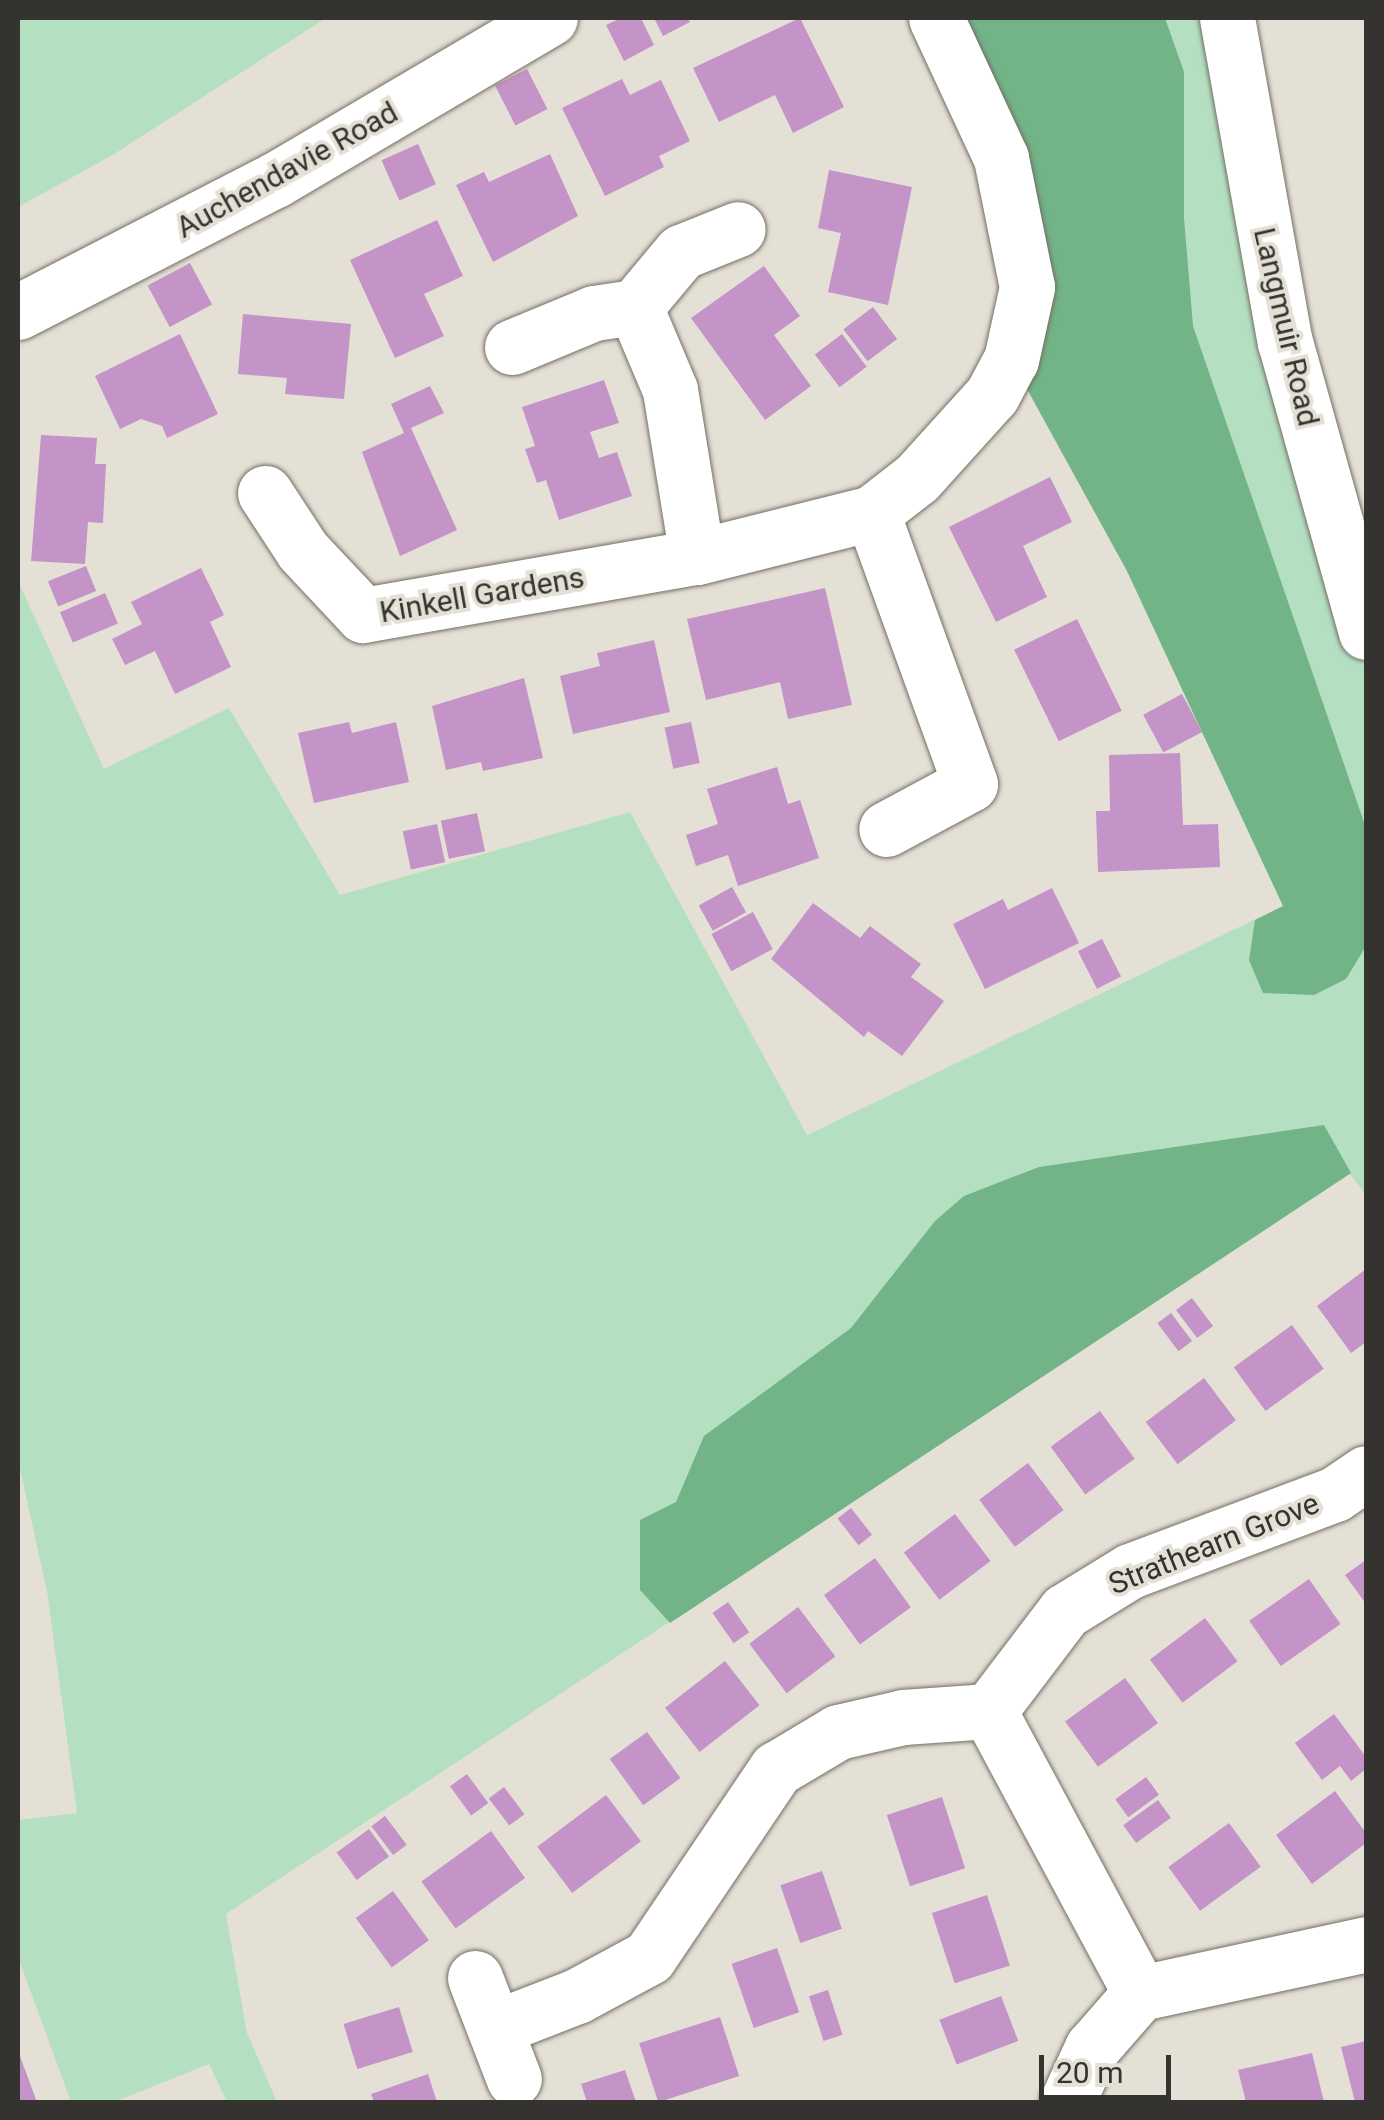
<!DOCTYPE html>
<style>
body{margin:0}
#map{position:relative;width:1384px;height:2120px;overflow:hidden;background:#e5e0d5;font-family:Roboto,sans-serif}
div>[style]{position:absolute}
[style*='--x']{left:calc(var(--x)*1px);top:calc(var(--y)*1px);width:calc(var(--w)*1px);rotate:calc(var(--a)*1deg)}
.green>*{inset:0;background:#b4e0c1}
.forest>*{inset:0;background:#72b488}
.building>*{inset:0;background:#c493c8;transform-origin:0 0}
.roads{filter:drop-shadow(0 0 2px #736f65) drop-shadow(0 0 2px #736f65)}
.minor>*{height:55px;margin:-27.5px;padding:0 27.5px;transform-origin:27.5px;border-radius:27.5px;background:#fff}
span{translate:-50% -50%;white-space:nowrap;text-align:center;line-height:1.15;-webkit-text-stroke:8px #e5e0d5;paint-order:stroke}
.street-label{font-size:30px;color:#35332f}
.frame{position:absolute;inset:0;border:20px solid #35332f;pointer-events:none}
.scale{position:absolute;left:1039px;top:2055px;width:132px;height:45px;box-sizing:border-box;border:5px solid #35332f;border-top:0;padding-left:12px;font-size:30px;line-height:35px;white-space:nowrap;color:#35332f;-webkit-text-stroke:8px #e5e0d5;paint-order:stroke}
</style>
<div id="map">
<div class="green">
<div style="clip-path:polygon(18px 18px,326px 18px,111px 156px,18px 207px)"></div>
<div style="clip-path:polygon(936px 18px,1227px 18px,1366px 632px,1366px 1195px,1350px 1174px,226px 1914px,247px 2033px,277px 2102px,227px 2102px,209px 2064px,114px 2102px,71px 2102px,18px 1957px,18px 1820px,77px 1813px,47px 1591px,18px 1460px,18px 581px,104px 769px,229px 708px,340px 895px,630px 812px,807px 1135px,1283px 906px,1127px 571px,1011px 360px,1027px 287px)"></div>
</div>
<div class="forest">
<div style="clip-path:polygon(936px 18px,1165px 18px,1184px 72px,1184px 218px,1193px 326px,1366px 828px,1366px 946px,1346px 979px,1314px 995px,1263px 993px,1249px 960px,1255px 920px,1283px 906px,1127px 571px,1011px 360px,1027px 287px)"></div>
<div style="clip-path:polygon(1324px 1125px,1351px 1173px,670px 1623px,640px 1590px,640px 1520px,676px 1502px,704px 1436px,851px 1328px,935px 1221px,964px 1196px,1039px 1167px)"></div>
</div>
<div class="building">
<div style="clip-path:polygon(621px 18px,641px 18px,654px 45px,624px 61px,606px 25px)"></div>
<div style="clip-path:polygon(654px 18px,688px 18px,690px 22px,663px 36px)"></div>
<div style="clip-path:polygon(800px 18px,844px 107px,793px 133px,775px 95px,719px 122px,693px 68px)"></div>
<div style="left:527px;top:69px;width:45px;height:36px;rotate:63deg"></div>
<div style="clip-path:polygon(622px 79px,630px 95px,661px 80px,690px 141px,659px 156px,664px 167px,605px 196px,562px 108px)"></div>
<div style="left:418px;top:144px;width:44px;height:40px;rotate:66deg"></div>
<div style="clip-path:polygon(550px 154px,578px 216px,493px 262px,456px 185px,484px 172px,489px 182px)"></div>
<div style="clip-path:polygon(829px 170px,912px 187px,888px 305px,828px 292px,841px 233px,818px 228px)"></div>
<div style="clip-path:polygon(437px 220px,463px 276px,424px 294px,444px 336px,395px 358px,350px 260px)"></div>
<div style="left:190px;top:263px;width:47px;height:48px;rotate:62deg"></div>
<div style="clip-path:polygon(764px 266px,800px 316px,774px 335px,811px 386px,765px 420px,691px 318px)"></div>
<div style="left:873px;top:307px;width:40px;height:37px;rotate:53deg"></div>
<div style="clip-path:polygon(243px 314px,351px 324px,344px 399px,285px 394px,287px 378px,238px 374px)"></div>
<div style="clip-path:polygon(180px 334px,218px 414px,167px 438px,162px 426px,141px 419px,120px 429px,95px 376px)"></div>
<div style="left:842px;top:334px;width:41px;height:34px;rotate:53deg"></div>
<div style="clip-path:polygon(604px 380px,619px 423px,590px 432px,599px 458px,617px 452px,632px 496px,559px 520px,546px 480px,537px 483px,525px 449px,535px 446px,522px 407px)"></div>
<div style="clip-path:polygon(430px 386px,444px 413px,411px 428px,457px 530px,400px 556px,362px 452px,404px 433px,391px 404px)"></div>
<div style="clip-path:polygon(41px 435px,97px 438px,95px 464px,106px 464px,103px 523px,88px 522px,85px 564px,31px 561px)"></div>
<div style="clip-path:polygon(1050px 477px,1072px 522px,1023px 546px,1047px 597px,996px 622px,949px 527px)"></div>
<div style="left:86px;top:566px;width:27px;height:41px;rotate:68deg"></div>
<div style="clip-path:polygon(201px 568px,224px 615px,210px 622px,231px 667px,175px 694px,155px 651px,125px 665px,112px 639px,142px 624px,131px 602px)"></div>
<div style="clip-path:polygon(825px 588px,852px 705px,788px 719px,780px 682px,706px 700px,687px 619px)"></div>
<div style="left:105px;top:593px;width:33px;height:49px;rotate:67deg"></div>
<div style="left:1077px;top:619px;width:102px;height:70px;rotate:64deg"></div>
<div style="clip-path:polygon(654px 640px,670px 712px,573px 734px,560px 676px,600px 666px,597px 653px)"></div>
<div style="clip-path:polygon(524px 678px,543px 758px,483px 771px,481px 762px,446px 770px,432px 706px)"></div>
<div style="left:1182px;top:694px;width:43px;height:44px;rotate:62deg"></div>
<div style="clip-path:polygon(349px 722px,352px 733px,396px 722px,409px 782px,314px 803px,298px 733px)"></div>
<div style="left:691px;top:722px;width:42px;height:27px;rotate:78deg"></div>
<div style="clip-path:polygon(1180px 753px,1183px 825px,1218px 824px,1220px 867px,1098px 872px,1096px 811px,1110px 811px,1109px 755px)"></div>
<div style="clip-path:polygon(777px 767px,788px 804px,800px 800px,819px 858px,738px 886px,728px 855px,696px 866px,686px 835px,718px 824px,707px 789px)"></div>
<div style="left:477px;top:813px;width:39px;height:37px;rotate:78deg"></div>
<div style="left:437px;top:824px;width:39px;height:35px;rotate:78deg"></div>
<div style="left:732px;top:887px;width:29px;height:38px;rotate:61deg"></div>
<div style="clip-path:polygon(1052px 888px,1079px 943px,985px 989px,953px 924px,1003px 899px,1008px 910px)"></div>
<div style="clip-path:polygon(813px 903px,860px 938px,870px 926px,921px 964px,911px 977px,944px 1001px,902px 1056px,868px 1031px,864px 1037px,771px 959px)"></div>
<div style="left:753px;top:912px;width:42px;height:47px;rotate:62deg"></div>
<div style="left:1102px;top:939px;width:42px;height:27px;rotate:63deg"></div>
<div style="clip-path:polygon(1366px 1269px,1366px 1342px,1351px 1353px,1317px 1306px)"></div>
<div style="left:1192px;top:1298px;width:35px;height:20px;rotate:53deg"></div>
<div style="left:1171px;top:1313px;width:35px;height:17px;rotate:53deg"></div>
<div style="left:1292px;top:1325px;width:54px;height:72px;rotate:54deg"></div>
<div style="left:1204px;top:1378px;width:53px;height:73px;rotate:53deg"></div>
<div style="left:1100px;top:1411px;width:59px;height:61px;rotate:54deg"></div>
<div style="left:1028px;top:1463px;width:59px;height:61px;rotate:53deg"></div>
<div style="left:851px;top:1508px;width:34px;height:17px;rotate:52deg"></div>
<div style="left:955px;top:1514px;width:59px;height:64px;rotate:53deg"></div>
<div style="left:875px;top:1558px;width:61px;height:63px;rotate:54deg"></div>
<div style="clip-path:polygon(1366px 1560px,1366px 1604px,1345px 1575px)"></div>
<div style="left:1309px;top:1579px;width:55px;height:73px;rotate:55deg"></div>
<div style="left:728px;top:1602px;width:37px;height:19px;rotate:55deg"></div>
<div style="left:798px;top:1607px;width:62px;height:61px;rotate:53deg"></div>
<div style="left:1205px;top:1618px;width:54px;height:69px;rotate:53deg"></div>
<div style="left:725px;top:1661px;width:56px;height:76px;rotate:52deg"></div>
<div style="left:1125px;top:1678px;width:56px;height:74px;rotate:54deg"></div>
<div style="clip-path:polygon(1334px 1714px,1366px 1757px,1366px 1769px,1351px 1781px,1340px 1766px,1322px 1780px,1295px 1743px)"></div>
<div style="left:647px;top:1732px;width:57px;height:46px;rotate:54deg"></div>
<div style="left:467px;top:1774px;width:36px;height:21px;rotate:54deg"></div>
<div style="left:1146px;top:1777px;width:22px;height:38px;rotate:54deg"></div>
<div style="left:504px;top:1787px;width:34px;height:19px;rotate:53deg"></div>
<div style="clip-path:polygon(1335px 1791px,1366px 1833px,1366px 1843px,1312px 1884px,1276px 1835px)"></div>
<div style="left:606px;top:1795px;width:58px;height:86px;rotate:53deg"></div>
<div style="left:942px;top:1797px;width:75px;height:58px;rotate:72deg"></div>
<div style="left:1158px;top:1800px;width:22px;height:43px;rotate:54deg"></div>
<div style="left:385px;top:1816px;width:36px;height:17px;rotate:53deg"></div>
<div style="left:1229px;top:1823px;width:54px;height:75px;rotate:54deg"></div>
<div style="left:369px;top:1829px;width:34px;height:40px;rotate:54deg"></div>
<div style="left:491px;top:1831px;width:58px;height:86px;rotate:54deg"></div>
<div style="left:822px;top:1871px;width:61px;height:44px;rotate:71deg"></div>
<div style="left:393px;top:1891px;width:61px;height:46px;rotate:54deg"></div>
<div style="left:987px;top:1895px;width:74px;height:58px;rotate:72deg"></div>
<div style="left:777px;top:1948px;width:68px;height:48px;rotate:71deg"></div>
<div style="left:828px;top:1990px;width:47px;height:20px;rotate:72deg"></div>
<div style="left:1001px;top:1996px;width:48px;height:66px;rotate:69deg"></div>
<div style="left:399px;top:2007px;width:47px;height:58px;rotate:73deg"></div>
<div style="left:720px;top:2017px;width:62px;height:85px;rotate:72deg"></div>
<div style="clip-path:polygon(1366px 2041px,1366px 2102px,1355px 2102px,1341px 2047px)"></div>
<div style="clip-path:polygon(18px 2051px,37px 2102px,18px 2102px)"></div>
<div style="clip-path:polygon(1312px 2053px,1324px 2102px,1246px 2102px,1238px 2070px)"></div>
<div style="clip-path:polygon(625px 2070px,636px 2102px,587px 2102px,581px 2084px)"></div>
<div style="clip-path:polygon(428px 2074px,437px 2102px,374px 2102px,371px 2094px)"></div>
</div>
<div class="roads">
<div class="minor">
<div style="--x:1227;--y:18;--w:329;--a:79.9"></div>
<div style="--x:1285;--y:342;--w:301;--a:74.4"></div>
<div style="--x:635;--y:307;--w:90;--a:67.1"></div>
<div style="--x:670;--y:390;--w:169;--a:80.8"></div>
<div style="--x:18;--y:312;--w:289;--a:-27.2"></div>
<div style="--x:275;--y:180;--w:319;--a:-30.5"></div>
<div style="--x:512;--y:347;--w:89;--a:-22.5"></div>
<div style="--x:594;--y:313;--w:41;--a:-8.3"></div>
<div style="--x:635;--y:307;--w:72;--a:-50.1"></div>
<div style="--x:681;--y:252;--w:61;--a:-22"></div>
<div style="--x:265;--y:493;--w:69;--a:56.8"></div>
<div style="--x:303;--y:551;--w:88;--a:46.8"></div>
<div style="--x:363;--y:615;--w:339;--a:-9.9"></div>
<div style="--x:697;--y:557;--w:180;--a:-14.1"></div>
<div style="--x:872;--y:513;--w:57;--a:-37.9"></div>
<div style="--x:917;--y:478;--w:112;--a:-47.9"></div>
<div style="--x:992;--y:395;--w:40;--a:-62"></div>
<div style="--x:1011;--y:360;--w:75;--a:-77.6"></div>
<div style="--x:1027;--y:287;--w:132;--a:-101.4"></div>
<div style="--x:1001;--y:158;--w:154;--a:-114.9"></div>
<div style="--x:872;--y:513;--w:288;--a:70.1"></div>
<div style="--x:970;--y:784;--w:95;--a:151.8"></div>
<div style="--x:989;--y:1711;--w:320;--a:61.8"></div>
<div style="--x:475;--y:1978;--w:108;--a:68.9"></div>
<div style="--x:497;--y:2027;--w:86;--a:-21.2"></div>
<div style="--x:577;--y:1996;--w:82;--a:-28.4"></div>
<div style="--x:649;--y:1957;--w:227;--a:-56"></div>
<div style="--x:776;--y:1769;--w:72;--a:-30.8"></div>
<div style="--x:838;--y:1732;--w:67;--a:-13"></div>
<div style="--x:903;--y:1717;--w:86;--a:-4"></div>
<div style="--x:989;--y:1711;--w:126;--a:-52.8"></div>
<div style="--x:1065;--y:1611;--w:76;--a:-31.6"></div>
<div style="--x:1130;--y:1571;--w:219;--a:-20.6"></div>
<div style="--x:1335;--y:1494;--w:37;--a:-34"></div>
<div style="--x:1067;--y:2102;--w:60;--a:-65.2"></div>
<div style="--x:1092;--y:2048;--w:73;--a:-48.9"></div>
<div style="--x:1140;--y:1993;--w:231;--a:-12.2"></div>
</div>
</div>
<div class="street-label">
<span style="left:287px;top:170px;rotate:-29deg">Auchendavie Road</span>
<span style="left:1286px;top:327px;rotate:77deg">Langmuir Road</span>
<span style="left:482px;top:595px;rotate:-10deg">Kinkell Gardens</span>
<span style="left:1214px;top:1544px;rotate:-22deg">Strathearn Grove</span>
</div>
<div class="frame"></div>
<div class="scale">20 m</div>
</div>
